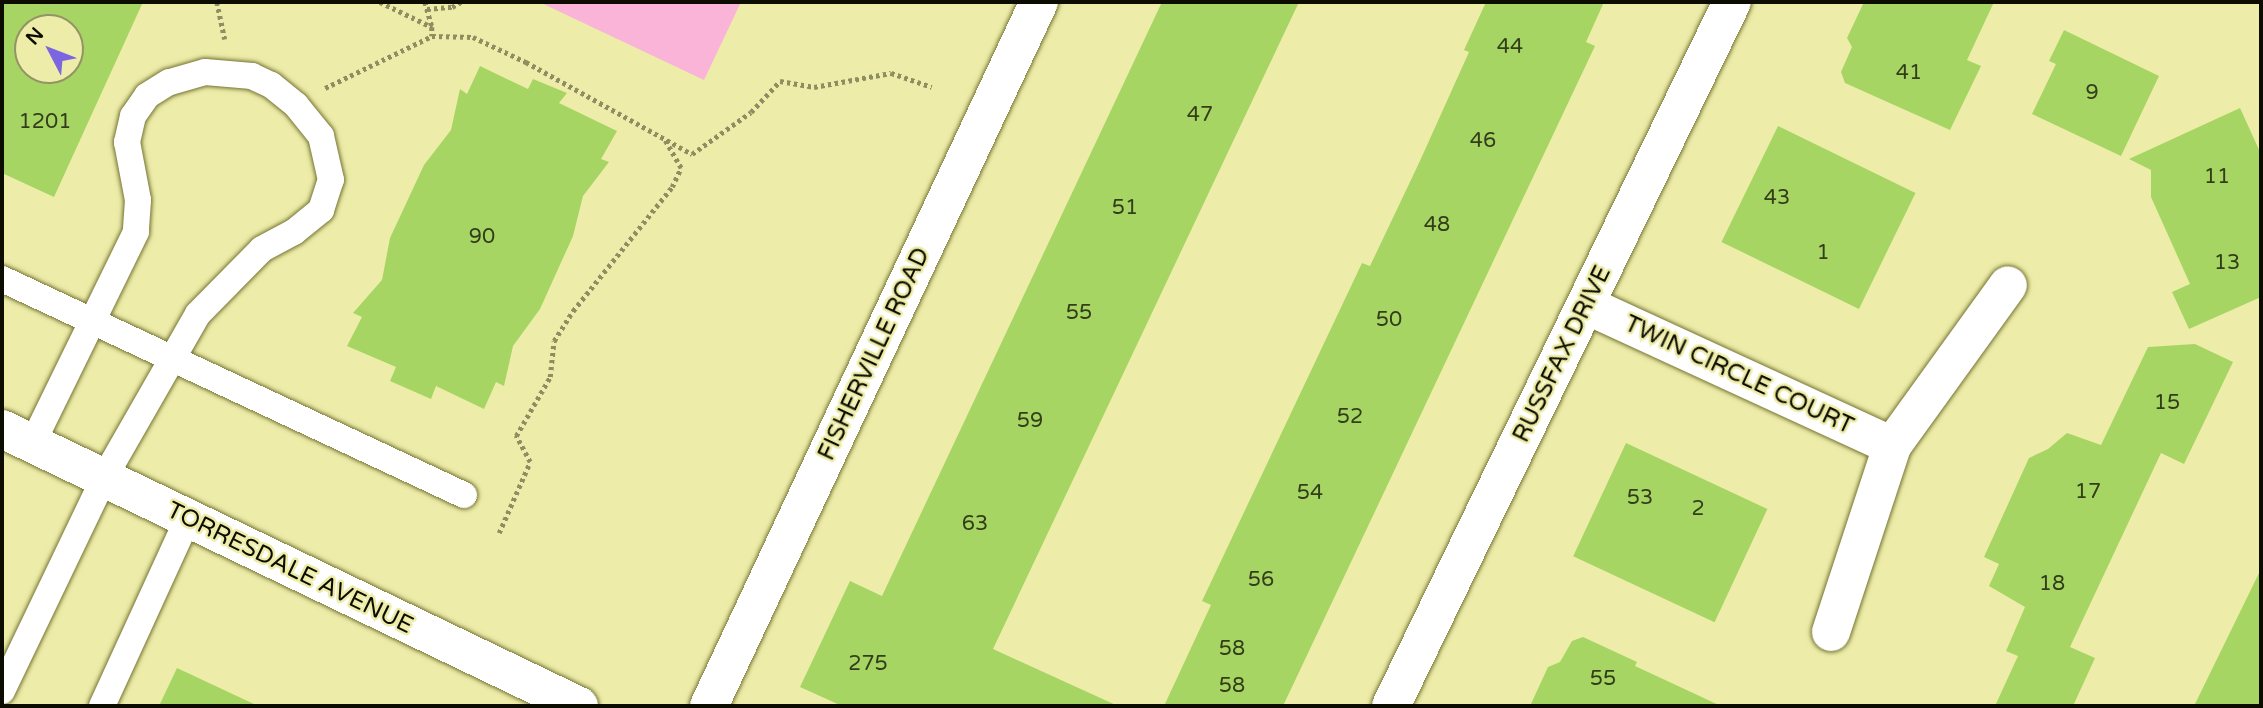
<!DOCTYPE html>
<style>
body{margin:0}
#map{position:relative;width:2263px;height:708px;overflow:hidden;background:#ededa9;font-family:"Varela Round",sans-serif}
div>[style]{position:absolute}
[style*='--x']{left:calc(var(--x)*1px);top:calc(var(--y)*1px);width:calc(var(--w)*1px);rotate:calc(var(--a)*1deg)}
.green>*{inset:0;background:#fab4d7}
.building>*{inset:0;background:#a6d564;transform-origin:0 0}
.path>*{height:4.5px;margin-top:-2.25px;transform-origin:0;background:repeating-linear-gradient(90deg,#8f8e62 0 3.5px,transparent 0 7px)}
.roads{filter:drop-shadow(0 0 2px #757433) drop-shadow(0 0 2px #757433)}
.service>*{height:26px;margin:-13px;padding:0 13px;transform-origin:13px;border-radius:13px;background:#fff}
.minor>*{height:38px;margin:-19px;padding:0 19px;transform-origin:19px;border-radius:19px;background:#fff}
span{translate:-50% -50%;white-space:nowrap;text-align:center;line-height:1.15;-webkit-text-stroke:5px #ededa9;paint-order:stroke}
.number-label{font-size:21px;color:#333e19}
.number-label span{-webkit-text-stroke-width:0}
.street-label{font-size:24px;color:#0d0c00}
.frame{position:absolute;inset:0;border:4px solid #0d0c00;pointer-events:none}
.north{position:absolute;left:14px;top:14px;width:70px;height:70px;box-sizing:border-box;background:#ededa9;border:2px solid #939365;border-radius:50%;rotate:312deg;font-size:19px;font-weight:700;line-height:28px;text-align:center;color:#0d0c00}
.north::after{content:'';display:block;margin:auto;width:24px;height:32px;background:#7b65e0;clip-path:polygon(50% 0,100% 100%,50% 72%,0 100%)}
</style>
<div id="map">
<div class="green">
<div style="clip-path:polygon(539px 2px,741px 2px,704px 80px)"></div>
</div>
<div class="building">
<div style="clip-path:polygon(evenodd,2px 2px,143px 2px,54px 197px,2px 173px,2px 2px,28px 28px,70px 28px,70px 70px,28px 70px,28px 28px)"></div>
<div style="clip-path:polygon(1162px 2px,1299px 2px,993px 649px,1118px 706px,842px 706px,800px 687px,850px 581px,882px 596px)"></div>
<div style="clip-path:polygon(1486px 2px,1604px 2px,1586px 42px,1595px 46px,1283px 706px,1164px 706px,1211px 605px,1202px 601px,1362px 263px,1370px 266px,1419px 163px,1469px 52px,1464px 50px)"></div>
<div style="clip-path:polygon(1864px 2px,1994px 2px,1967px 60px,1981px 66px,1950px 130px,1845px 83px,1841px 72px,1852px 47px,1847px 38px)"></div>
<div style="clip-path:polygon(2064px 30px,2159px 76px,2121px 156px,2032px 114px,2056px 64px,2049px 61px)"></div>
<div style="clip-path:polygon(480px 66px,528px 89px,533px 79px,567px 93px,559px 103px,617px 131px,601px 159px,609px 162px,583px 196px,573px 236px,540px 309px,513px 346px,504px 386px,496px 382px,484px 409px,436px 386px,431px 399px,390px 381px,396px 367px,347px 346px,362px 317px,353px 313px,382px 280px,390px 238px,424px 165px,451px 130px,460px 89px,467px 94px)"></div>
<div style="clip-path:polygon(2240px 108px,2261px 154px,2261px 297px,2189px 329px,2172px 292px,2190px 284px,2151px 197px,2151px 170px,2129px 159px)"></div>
<div style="left:1778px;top:126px;width:153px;height:129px;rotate:26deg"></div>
<div style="clip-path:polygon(2195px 344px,2233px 362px,2184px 464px,2161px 453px,2070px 647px,2095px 658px,2073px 706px,1995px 706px,2018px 656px,2006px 651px,2025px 607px,1989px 586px,1999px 564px,1984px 557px,2029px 458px,2048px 449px,2067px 433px,2101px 445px,2148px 347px)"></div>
<div style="left:1626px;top:443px;width:156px;height:125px;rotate:25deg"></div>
<div style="clip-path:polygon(2261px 569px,2261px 706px,2194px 706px)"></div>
<div style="clip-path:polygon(1583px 637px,1637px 662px,1635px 666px,1721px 706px,1530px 706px,1548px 667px,1560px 662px,1572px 641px)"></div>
<div style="clip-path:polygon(177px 668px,258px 706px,159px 706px)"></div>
</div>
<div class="path">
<div style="--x:217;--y:2;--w:38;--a:78"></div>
<div style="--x:380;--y:2;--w:58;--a:25.7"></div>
<div style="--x:432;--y:27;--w:9;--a:90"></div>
<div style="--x:432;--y:36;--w:41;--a:1.4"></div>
<div style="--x:473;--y:37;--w:59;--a:25.3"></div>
<div style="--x:526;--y:62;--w:190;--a:29"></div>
<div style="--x:692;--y:154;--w:72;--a:-35.4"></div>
<div style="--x:751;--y:112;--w:42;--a:-46.9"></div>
<div style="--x:780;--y:81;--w:35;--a:10"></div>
<div style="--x:814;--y:87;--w:78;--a:-10.3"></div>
<div style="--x:891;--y:73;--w:43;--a:18.9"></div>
<div style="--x:425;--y:2;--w:26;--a:74"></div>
<div style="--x:427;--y:9;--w:25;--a:-5"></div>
<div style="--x:452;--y:7;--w:10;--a:-29"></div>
<div style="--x:325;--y:88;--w:119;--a:-25.9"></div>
<div style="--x:499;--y:533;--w:77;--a:-66.4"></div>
<div style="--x:530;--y:462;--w:30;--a:-118"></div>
<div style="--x:516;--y:436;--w:68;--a:-60"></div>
<div style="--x:550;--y:377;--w:36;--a:-84"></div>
<div style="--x:554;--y:341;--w:36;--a:-58"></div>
<div style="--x:573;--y:311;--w:159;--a:-51.4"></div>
<div style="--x:672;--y:187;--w:21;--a:-65"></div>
<div style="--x:681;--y:168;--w:32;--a:-120"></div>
</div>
<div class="roads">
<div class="service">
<div style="--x:2;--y:279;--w:510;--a:25.06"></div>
<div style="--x:2;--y:691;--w:236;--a:-64.4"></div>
<div style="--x:104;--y:478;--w:189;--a:-60.2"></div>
<div style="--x:198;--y:314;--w:91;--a:-45.4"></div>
<div style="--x:262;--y:249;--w:36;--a:-28"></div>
<div style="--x:294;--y:232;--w:35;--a:-39"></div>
<div style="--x:321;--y:210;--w:32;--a:-72"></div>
<div style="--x:331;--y:180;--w:45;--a:-102.8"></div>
<div style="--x:321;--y:136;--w:40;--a:-129"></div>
<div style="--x:296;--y:105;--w:32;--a:-141"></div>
<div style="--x:271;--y:85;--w:21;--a:-155"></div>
<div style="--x:252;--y:76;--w:47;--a:-175.1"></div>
<div style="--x:205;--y:72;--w:37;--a:164"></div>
<div style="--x:169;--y:82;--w:26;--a:148"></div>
<div style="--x:147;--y:96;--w:24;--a:125"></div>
<div style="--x:133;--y:116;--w:27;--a:103"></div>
<div style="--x:127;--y:142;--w:59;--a:79.3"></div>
<div style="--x:138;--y:200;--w:32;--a:94"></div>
<div style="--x:136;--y:232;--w:236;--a:116.1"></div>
<div style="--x:102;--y:706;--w:207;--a:-65.4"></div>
</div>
<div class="minor">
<div style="--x:1586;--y:305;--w:337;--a:24.7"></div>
<div style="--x:2;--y:429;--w:640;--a:25.64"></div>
<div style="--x:1831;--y:632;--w:196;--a:-71.8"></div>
<div style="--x:1892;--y:446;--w:198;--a:-54.2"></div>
<div style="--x:709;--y:706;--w:778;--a:-64.89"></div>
<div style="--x:1391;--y:706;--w:782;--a:-64.16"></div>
</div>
</div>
<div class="number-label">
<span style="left:1510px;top:47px">44</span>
<span style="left:1909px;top:73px">41</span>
<span style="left:2092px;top:93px">9</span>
<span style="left:1200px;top:115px">47</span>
<span style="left:45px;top:122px">1201</span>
<span style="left:1483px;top:141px">46</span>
<span style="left:2217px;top:177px">11</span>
<span style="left:1777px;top:198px">43</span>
<span style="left:1125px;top:208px">51</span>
<span style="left:1437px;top:225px">48</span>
<span style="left:482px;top:237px">90</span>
<span style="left:1823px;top:253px">1</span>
<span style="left:2227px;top:263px">13</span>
<span style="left:1079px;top:313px">55</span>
<span style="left:1389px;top:320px">50</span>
<span style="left:2167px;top:403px">15</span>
<span style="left:1350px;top:417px">52</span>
<span style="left:1030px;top:421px">59</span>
<span style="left:2088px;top:492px">17</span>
<span style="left:1310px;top:493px">54</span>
<span style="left:1640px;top:498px">53</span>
<span style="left:1698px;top:509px">2</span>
<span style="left:975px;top:524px">63</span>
<span style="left:1261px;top:580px">56</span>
<span style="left:2052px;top:584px">18</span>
<span style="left:1232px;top:649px">58</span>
<span style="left:868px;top:664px">275</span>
<span style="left:1603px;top:679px">55</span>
<span style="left:1232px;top:686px">58</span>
</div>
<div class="street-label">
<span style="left:874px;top:354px;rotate:-65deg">FISHERVILLE ROAD</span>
<span style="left:1562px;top:354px;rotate:-64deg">RUSSFAX DRIVE</span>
<span style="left:1739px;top:375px;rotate:25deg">TWIN CIRCLE COURT</span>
<span style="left:290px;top:568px;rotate:26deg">TORRESDALE AVENUE</span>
</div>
<div class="frame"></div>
<div class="north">N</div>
</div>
